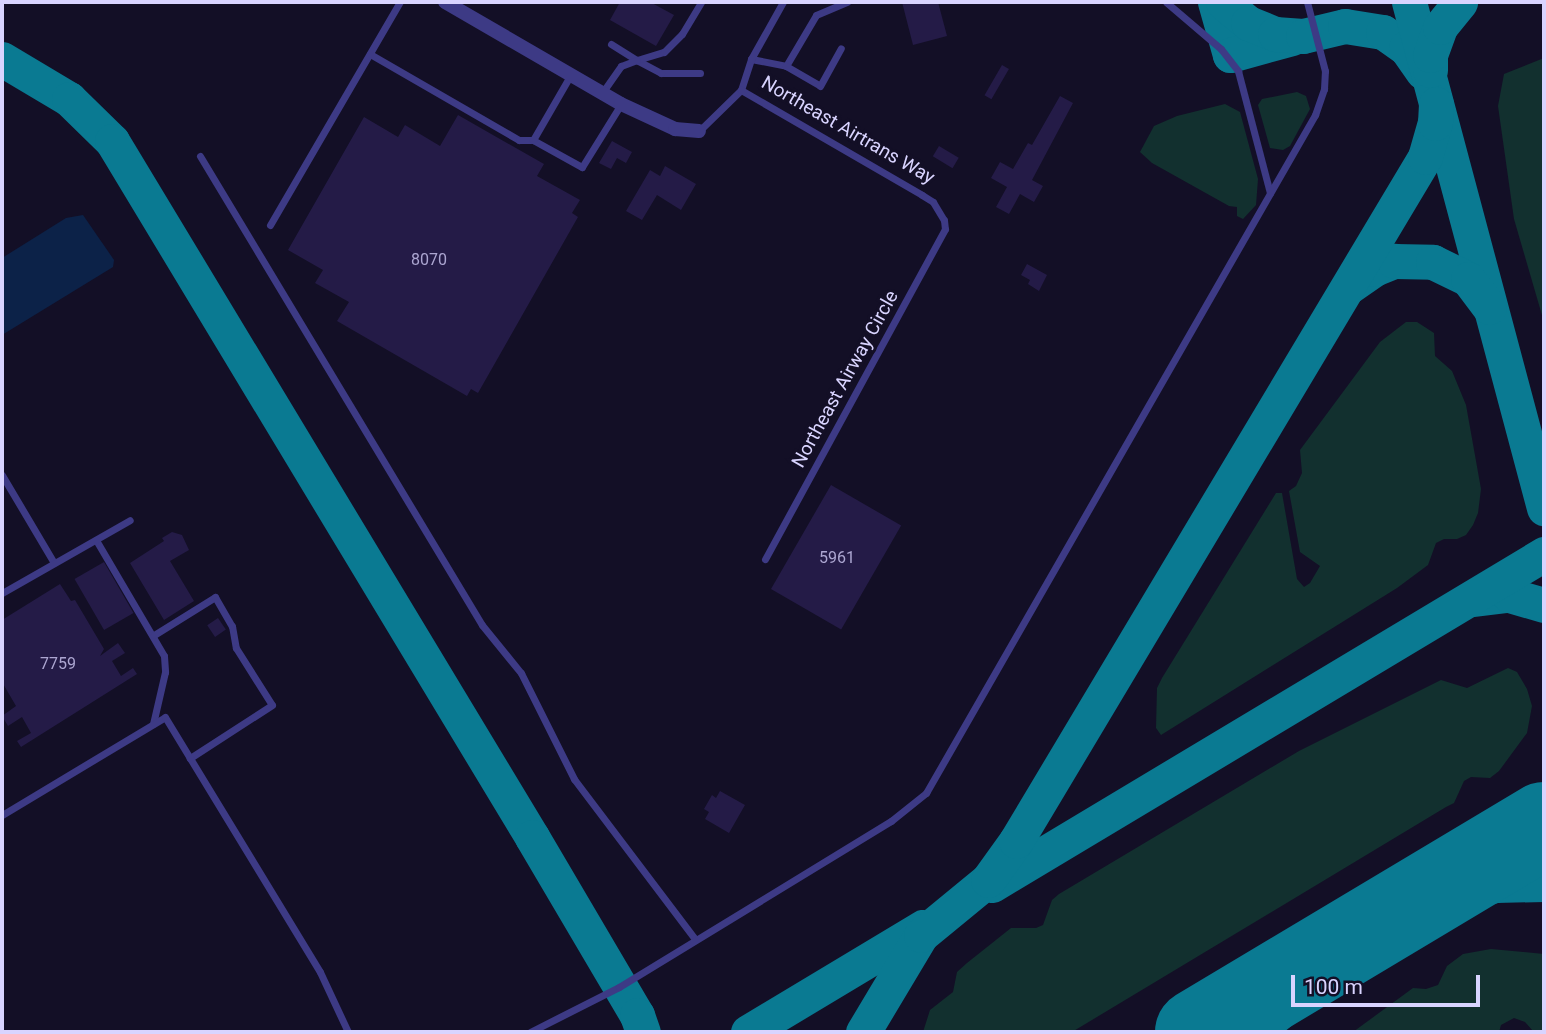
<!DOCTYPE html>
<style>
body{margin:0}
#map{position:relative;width:1546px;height:1034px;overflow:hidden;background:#130f26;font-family:Roboto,sans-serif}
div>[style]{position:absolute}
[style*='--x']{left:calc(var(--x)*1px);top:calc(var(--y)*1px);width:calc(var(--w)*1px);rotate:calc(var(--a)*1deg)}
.green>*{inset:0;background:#12302f}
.water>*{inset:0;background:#0c2248}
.taxiway>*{height:35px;margin:-17.5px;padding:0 17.5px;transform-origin:17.5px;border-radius:17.5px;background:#0a7a92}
.runway>*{height:86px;margin:-43px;padding:0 43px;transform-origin:43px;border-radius:43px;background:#0a7a92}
.building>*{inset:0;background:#241b47;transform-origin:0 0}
.lane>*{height:7px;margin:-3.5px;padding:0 3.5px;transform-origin:3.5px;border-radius:3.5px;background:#3d3a85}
.street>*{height:14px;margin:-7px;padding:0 7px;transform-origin:7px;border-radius:7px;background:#3d3a85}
span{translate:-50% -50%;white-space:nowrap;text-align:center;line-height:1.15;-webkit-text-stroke:6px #130f26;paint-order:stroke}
.number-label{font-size:16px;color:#aca6d1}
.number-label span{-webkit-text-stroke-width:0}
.street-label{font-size:19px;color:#d9d4ff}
.frame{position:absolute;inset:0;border:4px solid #d9d4ff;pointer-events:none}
.scale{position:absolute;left:1291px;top:975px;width:189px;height:32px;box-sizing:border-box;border:4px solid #d9d4ff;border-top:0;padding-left:9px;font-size:21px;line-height:24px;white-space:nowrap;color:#d9d4ff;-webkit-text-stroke:5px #130f26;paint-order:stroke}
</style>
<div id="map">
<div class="green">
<div style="clip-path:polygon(1544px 58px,1544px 322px,1514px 219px,1498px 106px,1504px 74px)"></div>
<div style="clip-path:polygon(1297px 92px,1306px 96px,1310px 109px,1290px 146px,1283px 150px,1270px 148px,1258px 105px,1262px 99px)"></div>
<div style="clip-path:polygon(1225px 104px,1240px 112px,1258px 179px,1256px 205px,1243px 219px,1237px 216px,1237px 207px,1229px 206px,1152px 163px,1140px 152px,1154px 126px,1177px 116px)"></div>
<div style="clip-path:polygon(1406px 322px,1417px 322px,1434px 333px,1435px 356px,1452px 371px,1466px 405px,1481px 489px,1478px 513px,1473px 525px,1466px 535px,1457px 539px,1444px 539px,1436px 543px,1428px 565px,1397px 588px,1161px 735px,1156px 728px,1157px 688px,1162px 678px,1276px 493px,1282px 493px,1297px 579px,1304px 587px,1310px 583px,1320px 566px,1300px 552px,1289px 491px,1296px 486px,1302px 473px,1300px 450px,1380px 342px)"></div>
<div style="clip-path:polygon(1508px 668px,1517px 672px,1527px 689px,1532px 706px,1527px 733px,1499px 771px,1490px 778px,1471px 777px,1464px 781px,1454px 803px,1446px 807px,1072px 1032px,923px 1032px,930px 1010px,953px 992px,957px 972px,967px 963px,1011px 928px,1036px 928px,1043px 925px,1052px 900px,1059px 894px,1299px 751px,1441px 680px,1467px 688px)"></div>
<div style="clip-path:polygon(1491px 949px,1544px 954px,1544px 1030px,1533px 1031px,1525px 1022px,1514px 1018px,1501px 1025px,1499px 1032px,1353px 1032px,1413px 988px,1426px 989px,1438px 985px,1447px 966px,1463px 954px)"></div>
</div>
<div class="water">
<div style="clip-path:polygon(83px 215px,114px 260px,113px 267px,2px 335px,2px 258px,66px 218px)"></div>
</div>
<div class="taxiway">
<div style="--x:1215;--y:2;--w:55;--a:74.2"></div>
<div style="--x:1230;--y:55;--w:64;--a:-15.3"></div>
<div style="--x:1223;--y:2;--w:33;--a:40"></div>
<div style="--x:1248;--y:23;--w:29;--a:22"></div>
<div style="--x:1275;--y:34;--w:28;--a:4"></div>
<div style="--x:1303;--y:36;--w:43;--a:-13.4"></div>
<div style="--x:1345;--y:26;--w:38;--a:9"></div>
<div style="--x:1383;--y:32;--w:28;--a:35"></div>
<div style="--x:1406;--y:48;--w:29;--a:55"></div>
<div style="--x:1409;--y:2;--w:524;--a:75.06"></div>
<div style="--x:2;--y:59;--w:78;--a:30.8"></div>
<div style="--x:69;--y:99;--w:60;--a:44.3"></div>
<div style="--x:112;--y:141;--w:813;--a:58.89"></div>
<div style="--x:532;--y:837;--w:207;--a:59.5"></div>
<div style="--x:637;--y:1015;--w:18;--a:71"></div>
<div style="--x:1430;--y:70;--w:15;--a:-90"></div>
<div style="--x:1430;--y:55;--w:30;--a:-70"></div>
<div style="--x:1440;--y:27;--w:32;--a:-51"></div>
<div style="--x:1350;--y:286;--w:29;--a:-35"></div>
<div style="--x:1374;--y:269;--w:22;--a:-22"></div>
<div style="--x:1394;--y:261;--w:39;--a:1"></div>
<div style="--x:1433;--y:262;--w:39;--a:26"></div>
<div style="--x:1468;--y:279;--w:35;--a:53"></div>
<div style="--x:1474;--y:599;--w:35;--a:-7"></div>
<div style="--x:1509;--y:595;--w:36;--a:16"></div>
<div style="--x:992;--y:885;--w:644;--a:-30.95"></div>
<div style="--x:1438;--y:901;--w:59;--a:-15.7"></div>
<div style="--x:1495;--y:885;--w:49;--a:-1.2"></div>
<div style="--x:748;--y:1032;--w:204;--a:-31"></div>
<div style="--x:863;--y:1032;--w:113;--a:-59.1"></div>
<div style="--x:921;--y:935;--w:87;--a:-39.4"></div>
<div style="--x:988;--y:880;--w:48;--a:-54.3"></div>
<div style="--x:1016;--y:841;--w:797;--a:-59.12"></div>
<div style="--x:1425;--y:157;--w:35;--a:-74"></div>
<div style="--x:1435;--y:123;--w:19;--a:-87"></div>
<div style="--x:1256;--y:1032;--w:118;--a:-40.2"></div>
<div style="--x:1346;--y:956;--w:194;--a:-35.3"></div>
<div style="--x:1504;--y:844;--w:57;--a:-45"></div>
</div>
<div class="runway">
<div style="--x:1198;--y:1032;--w:403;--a:-30.9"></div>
</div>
<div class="building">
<div style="clip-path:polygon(620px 2px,650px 2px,674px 15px,656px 46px,610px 20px)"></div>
<div style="clip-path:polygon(902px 2px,938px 2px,947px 36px,913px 45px)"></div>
<div style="left:1002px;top:65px;width:8px;height:35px;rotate:30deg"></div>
<div style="clip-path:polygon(1060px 96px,1073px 103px,1032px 180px,1043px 186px,1034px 202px,1020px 194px,1009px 214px,996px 207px,1007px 187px,991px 178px,1000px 162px,1013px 169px,1028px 143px,1032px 145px)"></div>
<div style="clip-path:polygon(458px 115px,544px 164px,537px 176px,580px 200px,572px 213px,578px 217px,478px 393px,471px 389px,467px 396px,337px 321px,349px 302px,315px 283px,323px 270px,288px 250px,364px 117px,398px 137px,405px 125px,440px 146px)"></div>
<div style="clip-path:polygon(612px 141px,632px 152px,626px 163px,617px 158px,611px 169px,599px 163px)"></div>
<div style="left:939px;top:146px;width:23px;height:12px;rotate:31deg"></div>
<div style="clip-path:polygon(665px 166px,696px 184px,681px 210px,657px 195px,642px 220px,626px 211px,650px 170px,660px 176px)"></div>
<div style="clip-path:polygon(1027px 264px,1047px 275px,1039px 291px,1028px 284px,1030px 280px,1021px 275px)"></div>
<div style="left:831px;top:485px;width:81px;height:120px;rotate:30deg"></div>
<div style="clip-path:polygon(172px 532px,182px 535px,189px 550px,170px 561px,194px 601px,164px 620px,130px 563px,164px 541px,162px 538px)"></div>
<div style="left:104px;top:562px;width:59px;height:34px;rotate:60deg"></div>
<div style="clip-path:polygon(60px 584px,71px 601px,75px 600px,104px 649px,100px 656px,118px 643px,125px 653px,112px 661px,121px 676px,133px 668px,137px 674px,21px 747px,17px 741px,31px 733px,22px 717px,8px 726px,2px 716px,16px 706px,2px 682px,2px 620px)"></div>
<div style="left:218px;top:618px;width:14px;height:13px;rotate:56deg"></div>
<div style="clip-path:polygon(720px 791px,745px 805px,729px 833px,705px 819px,709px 812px,704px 809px,712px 795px,716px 798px)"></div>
</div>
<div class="lane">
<div style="--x:1166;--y:2;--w:72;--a:40.5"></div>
<div style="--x:1221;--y:49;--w:28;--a:52"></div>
<div style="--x:1238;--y:71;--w:126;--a:75.3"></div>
<div style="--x:611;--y:44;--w:31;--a:32"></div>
<div style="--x:370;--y:54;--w:172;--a:30"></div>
<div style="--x:519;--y:140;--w:14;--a:0"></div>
<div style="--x:533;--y:140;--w:56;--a:28.9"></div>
<div style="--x:582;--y:167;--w:74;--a:-58.2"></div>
<div style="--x:751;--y:59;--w:36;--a:11"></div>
<div style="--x:786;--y:66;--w:59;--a:-59.5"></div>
<div style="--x:816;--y:15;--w:34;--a:-23"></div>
<div style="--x:786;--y:66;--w:39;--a:30"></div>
<div style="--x:820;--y:86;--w:43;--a:-61.1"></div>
<div style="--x:700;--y:73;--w:39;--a:180"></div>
<div style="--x:661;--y:73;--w:27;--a:-152"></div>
<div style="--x:637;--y:60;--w:28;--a:-17"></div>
<div style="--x:664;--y:52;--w:25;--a:-45"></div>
<div style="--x:682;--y:34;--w:37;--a:-59"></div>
<div style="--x:741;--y:90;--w:33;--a:-72"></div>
<div style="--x:751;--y:59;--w:65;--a:-60.7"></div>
<div style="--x:602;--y:93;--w:33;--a:-55"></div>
<div style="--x:621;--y:66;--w:17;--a:-21"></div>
<div style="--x:699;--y:131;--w:59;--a:-44.3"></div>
<div style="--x:741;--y:90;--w:209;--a:30.1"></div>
<div style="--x:922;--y:195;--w:13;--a:32"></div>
<div style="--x:933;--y:202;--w:21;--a:59"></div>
<div style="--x:944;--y:220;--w:9;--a:84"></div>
<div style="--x:945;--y:229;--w:376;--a:118.6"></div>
<div style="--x:533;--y:140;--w:74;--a:-60"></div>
<div style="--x:200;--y:156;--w:547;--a:58.98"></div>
<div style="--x:482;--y:625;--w:62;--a:50.9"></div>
<div style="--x:521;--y:673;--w:119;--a:63.4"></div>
<div style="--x:574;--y:779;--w:201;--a:52.9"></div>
<div style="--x:270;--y:225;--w:258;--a:-59.8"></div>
<div style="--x:2;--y:475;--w:102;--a:59.4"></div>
<div style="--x:96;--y:540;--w:134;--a:59.6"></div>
<div style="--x:164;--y:656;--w:16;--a:86"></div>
<div style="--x:165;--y:672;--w:53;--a:103"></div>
<div style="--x:2;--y:593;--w:147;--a:-29.7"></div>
<div style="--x:154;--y:635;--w:72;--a:-31.9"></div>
<div style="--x:215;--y:597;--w:34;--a:60"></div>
<div style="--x:232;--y:626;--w:22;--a:80"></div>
<div style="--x:236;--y:648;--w:67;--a:57.7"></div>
<div style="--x:272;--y:705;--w:98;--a:147.1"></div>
<div style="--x:2;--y:815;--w:190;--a:-31"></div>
<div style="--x:165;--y:717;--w:298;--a:58.7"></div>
<div style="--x:320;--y:972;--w:66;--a:65"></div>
<div style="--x:530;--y:1032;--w:100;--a:-26.8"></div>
<div style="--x:619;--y:987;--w:319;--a:-31.4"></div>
<div style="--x:891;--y:821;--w:45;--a:-38.7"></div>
<div style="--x:926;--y:793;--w:782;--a:-60.16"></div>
<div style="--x:1315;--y:115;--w:28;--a:-71"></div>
<div style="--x:1324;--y:89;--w:18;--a:-87"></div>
<div style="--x:1325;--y:71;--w:71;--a:-104.6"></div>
</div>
<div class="street">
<div style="--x:445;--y:2;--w:203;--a:30.1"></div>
<div style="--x:621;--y:104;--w:60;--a:24.8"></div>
<div style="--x:675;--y:129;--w:24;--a:5"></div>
</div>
<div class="number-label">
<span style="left:429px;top:260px">8070</span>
<span style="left:837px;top:558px">5961</span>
<span style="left:58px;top:664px">7759</span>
</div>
<div class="street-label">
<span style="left:848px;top:130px;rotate:30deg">Northeast Airtrans Way</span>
<span style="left:845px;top:379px;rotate:-61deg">Northeast Airway Circle</span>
</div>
<div class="frame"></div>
<div class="scale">100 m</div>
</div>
